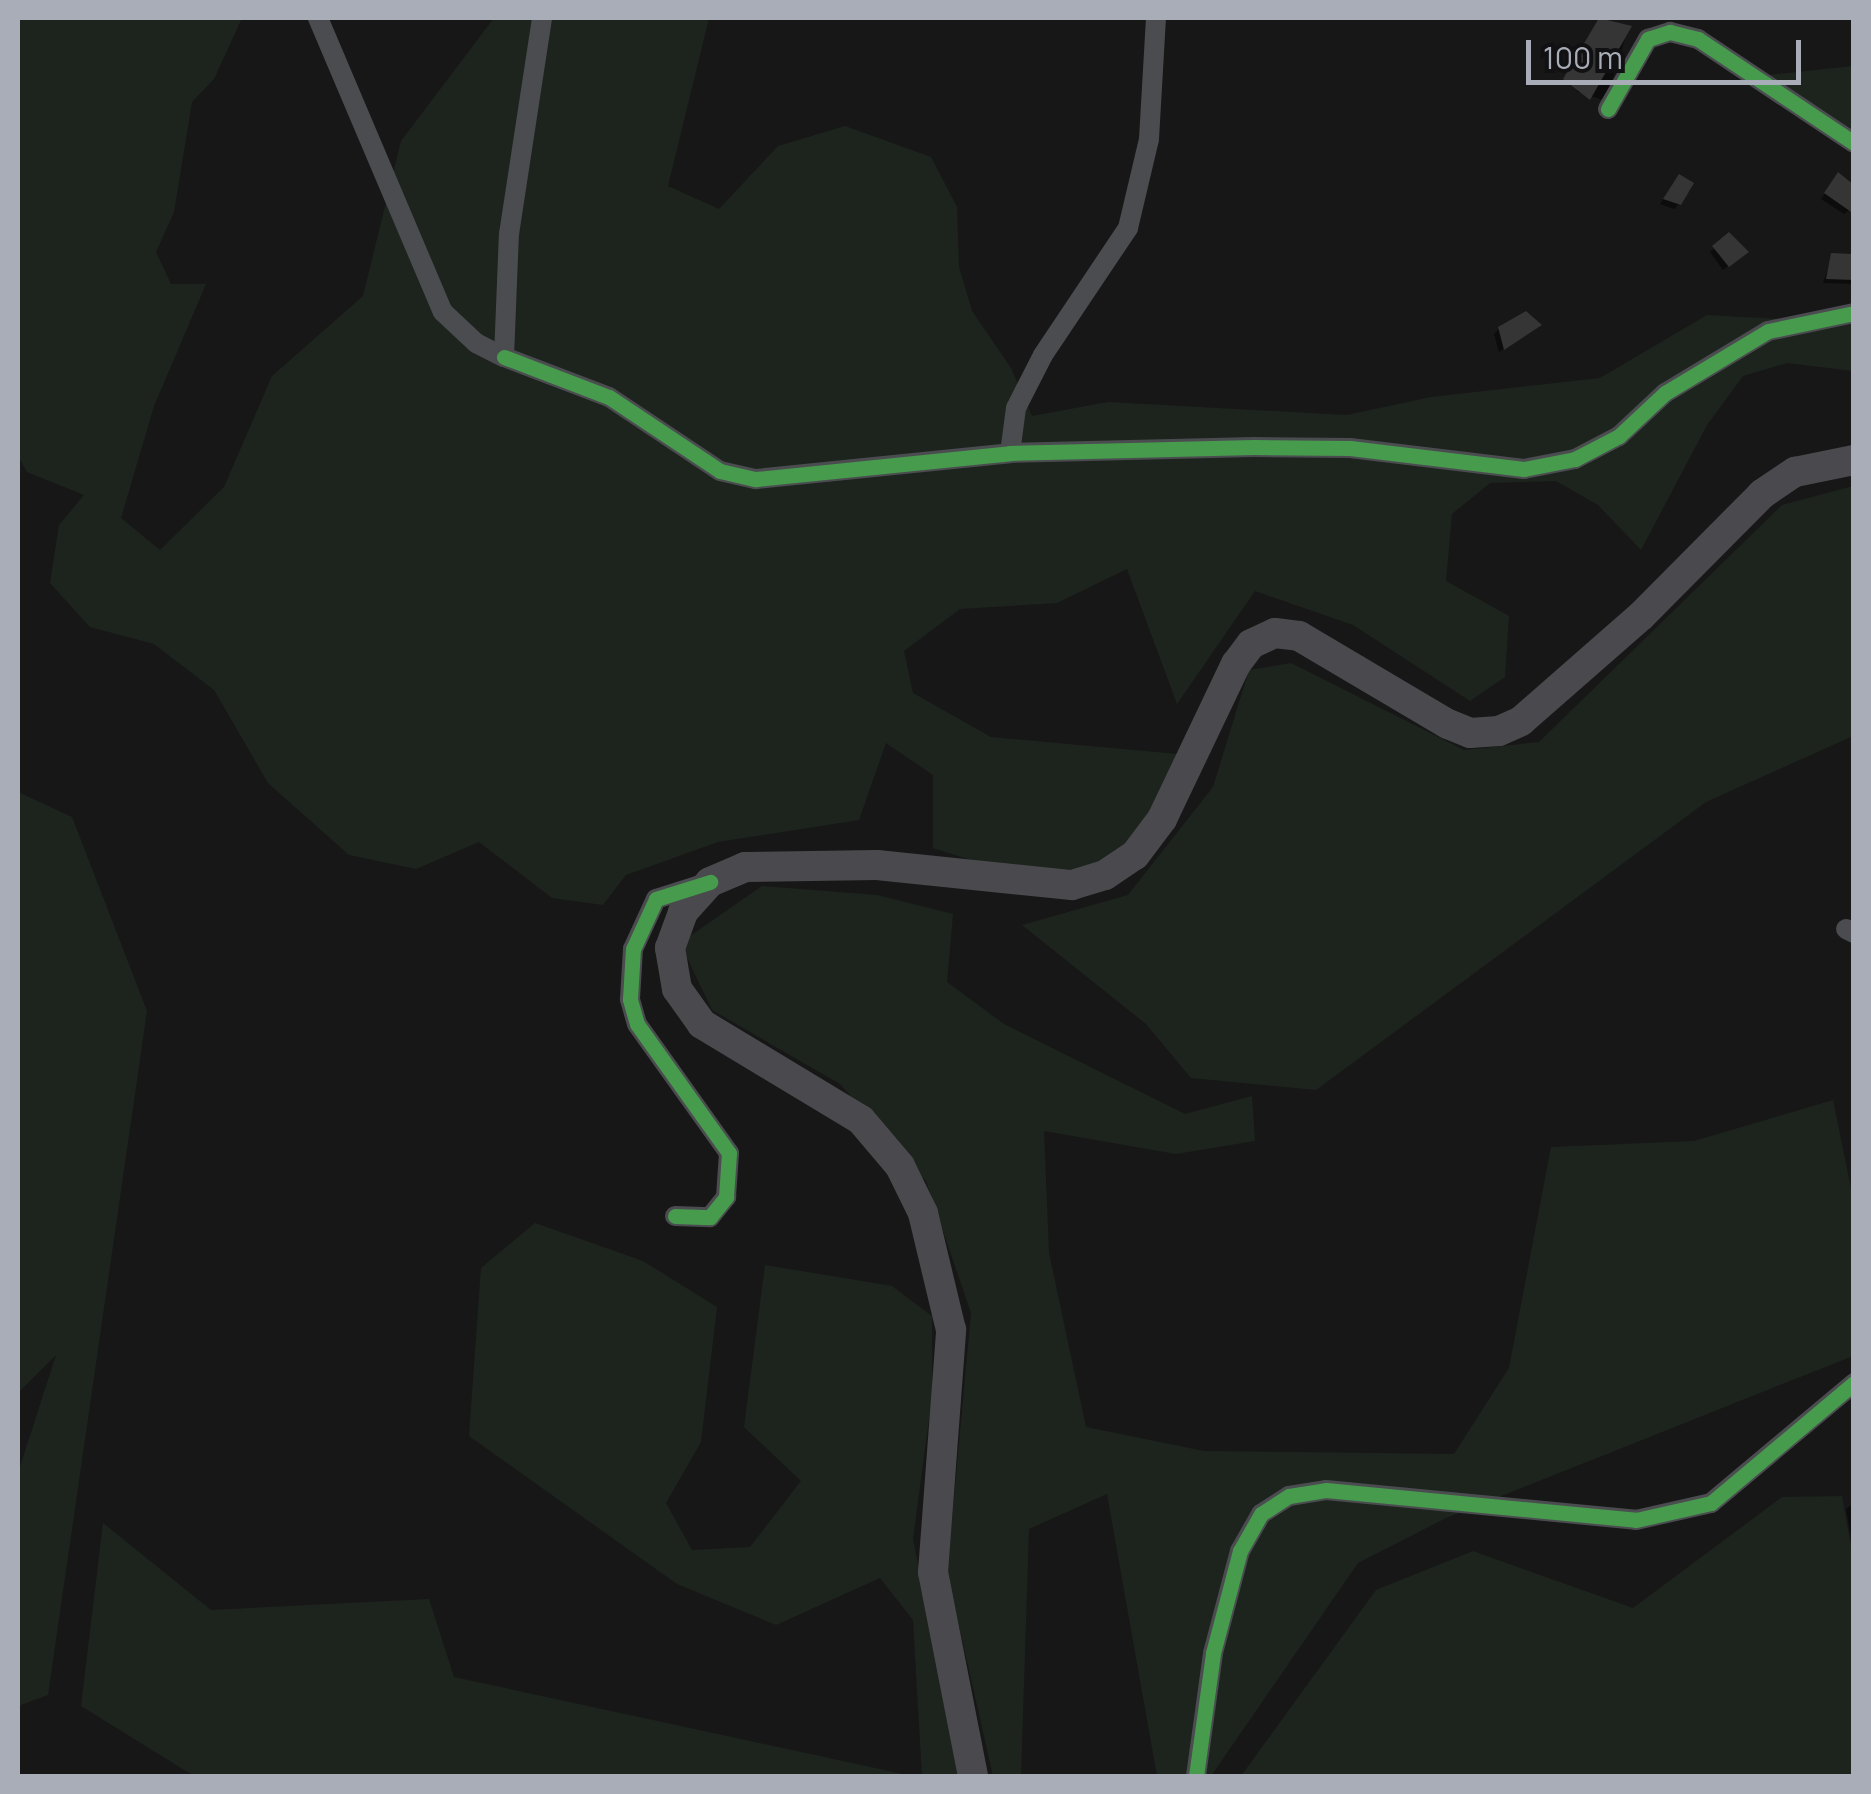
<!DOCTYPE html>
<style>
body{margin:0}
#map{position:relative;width:1871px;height:1794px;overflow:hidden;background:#171717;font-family:Manrope,sans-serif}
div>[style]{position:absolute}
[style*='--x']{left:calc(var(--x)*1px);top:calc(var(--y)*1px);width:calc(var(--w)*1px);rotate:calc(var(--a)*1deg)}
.green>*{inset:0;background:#1d241e}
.shadow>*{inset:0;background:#0007;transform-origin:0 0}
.building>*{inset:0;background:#353536}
.minor>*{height:20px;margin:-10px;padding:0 10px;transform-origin:10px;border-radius:10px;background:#4b4c50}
.secondary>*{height:30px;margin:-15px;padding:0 15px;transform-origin:15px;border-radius:15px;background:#4a4a4e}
.cycleway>*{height:15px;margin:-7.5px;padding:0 7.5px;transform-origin:7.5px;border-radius:7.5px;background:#469c4c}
span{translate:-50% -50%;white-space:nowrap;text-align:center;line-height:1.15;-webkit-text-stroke:9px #111113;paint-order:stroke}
.frame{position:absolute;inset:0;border:20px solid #a8adb8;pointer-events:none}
.scale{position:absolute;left:1526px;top:40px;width:275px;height:45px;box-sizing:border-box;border:5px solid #a8adb8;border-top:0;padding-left:12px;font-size:30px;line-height:35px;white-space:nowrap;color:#a8adb8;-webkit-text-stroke:8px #111113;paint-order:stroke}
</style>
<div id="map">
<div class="green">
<div style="clip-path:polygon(18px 18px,242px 18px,214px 79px,192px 102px,174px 212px,156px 252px,171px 284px,206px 284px,154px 406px,121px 518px,160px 550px,224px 487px,272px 376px,363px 296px,401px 141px,494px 18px,709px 18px,668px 186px,719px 209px,778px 146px,845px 126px,931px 157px,957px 207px,959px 267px,972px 311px,1011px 368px,1032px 416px,1108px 402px,1347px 415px,1431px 397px,1600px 378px,1707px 315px,1853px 323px,1853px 371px,1787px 363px,1743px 376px,1707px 425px,1641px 550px,1598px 505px,1556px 481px,1490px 483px,1452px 514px,1446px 581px,1509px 616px,1505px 677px,1470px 701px,1353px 625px,1255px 591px,1177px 704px,1127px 569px,1057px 603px,960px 609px,904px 651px,913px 693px,991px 737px,1178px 754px,1142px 830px,1095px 878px,987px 865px,933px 848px,933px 775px,886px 743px,859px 820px,718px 842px,626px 875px,603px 905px,552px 898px,479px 842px,416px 869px,349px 855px,268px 783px,214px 690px,154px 644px,90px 627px,50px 583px,59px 525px,84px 495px,27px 472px,18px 456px)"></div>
<div style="clip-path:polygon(1853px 66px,1853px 132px,1769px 75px)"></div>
<div style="clip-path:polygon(1853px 486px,1853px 736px,1706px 802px,1316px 1090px,1191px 1078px,1146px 1024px,1022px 925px,1128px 895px,1213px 787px,1249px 670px,1291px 663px,1464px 750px,1539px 742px,1782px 505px)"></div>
<div style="clip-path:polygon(18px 792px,72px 817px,147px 1011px,48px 1695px,18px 1706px,18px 1473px,56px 1355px,18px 1393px)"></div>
<div style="clip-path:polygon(762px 886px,877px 895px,953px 914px,947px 982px,1004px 1024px,1185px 1114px,1252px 1096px,1255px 1141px,1176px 1154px,1044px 1131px,1049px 1253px,1086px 1427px,1204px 1451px,1454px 1454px,1509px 1368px,1551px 1147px,1694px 1141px,1833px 1100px,1853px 1198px,1853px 1356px,1446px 1518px,1358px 1563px,1211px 1776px,1157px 1776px,1107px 1494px,1029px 1529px,1021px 1776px,993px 1776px,947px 1573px,971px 1313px,926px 1181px,840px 1084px,712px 1010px,680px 943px)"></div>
<div style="clip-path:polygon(535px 1223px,643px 1261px,717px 1307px,701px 1442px,666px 1503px,692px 1550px,750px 1547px,801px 1481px,744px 1427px,765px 1265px,892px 1286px,932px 1316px,932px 1397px,913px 1539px,960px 1776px,922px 1776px,913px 1620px,880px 1578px,776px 1625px,677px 1584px,469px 1436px,481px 1268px)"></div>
<div style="clip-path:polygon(1842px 1496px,1854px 1564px,1853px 1776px,1241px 1776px,1376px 1590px,1473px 1551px,1633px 1608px,1782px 1497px)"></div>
<div style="clip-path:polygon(103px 1523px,211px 1610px,429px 1599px,454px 1677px,912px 1776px,194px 1776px,81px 1706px)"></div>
</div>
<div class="shadow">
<div style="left:1599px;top:18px;width:31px;height:77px;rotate:17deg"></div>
<div style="clip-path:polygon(1834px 180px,1854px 207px,1844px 214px,1821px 199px)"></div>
<div style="clip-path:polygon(1675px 182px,1679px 204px,1674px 209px,1660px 204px)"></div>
<div style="clip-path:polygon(1729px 236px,1741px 256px,1723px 270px,1710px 252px)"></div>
<div style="clip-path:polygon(1832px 256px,1854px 257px,1854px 284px,1823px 283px)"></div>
<div style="clip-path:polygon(1499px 329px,1534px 330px,1499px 352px,1494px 334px)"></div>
<div style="clip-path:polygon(1854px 1503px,1854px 1555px,1846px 1509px)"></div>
</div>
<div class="building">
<div style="clip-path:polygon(1599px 18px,1632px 26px,1590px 100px,1563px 79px)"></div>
<div style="clip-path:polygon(1838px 172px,1854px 185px,1854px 214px,1824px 193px)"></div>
<div style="clip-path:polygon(1679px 174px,1694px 183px,1681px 205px,1663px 199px)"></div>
<div style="clip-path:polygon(1729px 232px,1749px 252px,1729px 267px,1712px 246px)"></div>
<div style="clip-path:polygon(1831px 253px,1854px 254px,1854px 280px,1826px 279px)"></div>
<div style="clip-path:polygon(1526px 311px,1542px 325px,1504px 350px,1498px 327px)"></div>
</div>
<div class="minor">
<div style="--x:318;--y:18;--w:319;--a:67"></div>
<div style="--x:443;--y:312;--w:45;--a:43.2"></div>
<div style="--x:476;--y:343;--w:31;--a:27"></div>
<div style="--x:504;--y:357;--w:123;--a:-87.7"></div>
<div style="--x:509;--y:234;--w:219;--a:-81.3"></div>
<div style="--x:1608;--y:109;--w:81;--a:-60.3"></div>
<div style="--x:1648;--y:39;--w:23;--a:-18"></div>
<div style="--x:1670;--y:32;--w:29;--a:14"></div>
<div style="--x:1698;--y:39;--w:187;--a:33.7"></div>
<div style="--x:504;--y:357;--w:112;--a:20.9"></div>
<div style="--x:609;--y:397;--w:133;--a:33.7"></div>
<div style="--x:720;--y:471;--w:37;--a:13"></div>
<div style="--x:756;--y:479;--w:255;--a:-5.8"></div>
<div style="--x:1010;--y:453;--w:244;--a:-1.4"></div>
<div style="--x:1254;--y:447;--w:96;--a:0.6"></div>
<div style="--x:1350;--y:448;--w:175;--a:6.9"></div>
<div style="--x:1524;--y:469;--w:52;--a:-11.1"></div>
<div style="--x:1575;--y:459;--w:50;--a:-27.6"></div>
<div style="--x:1619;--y:436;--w:63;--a:-43.1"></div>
<div style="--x:1665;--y:393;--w:120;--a:-31"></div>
<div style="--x:1768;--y:331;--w:88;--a:-11.8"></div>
<div style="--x:1010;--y:453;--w:45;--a:-82.4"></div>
<div style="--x:1016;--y:408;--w:59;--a:-63"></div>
<div style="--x:1043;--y:355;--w:153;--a:-56.2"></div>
<div style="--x:1128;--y:228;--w:91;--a:-76.7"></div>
<div style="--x:1149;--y:139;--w:121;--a:-86.7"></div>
<div style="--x:1846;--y:929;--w:9;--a:27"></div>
<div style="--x:675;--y:1216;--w:35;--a:2"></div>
<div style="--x:710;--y:1217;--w:26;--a:-51"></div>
<div style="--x:726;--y:1197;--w:44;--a:-86.1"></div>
<div style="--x:729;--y:1153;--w:158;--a:-125.5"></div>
<div style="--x:637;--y:1024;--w:26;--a:-106"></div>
<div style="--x:630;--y:999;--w:50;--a:-86.6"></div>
<div style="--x:633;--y:949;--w:55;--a:-65.3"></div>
<div style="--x:656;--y:899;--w:52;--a:-17.7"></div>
<div style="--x:1196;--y:1776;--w:124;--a:-82.1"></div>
<div style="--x:1213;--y:1653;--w:106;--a:-75.2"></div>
<div style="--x:1240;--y:1551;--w:43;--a:-60.4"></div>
<div style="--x:1261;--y:1514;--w:33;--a:-33"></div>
<div style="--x:1289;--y:1496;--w:37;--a:-9"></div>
<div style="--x:1326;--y:1490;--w:311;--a:5.5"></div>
<div style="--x:1636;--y:1520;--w:77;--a:-12.8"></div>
<div style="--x:1711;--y:1503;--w:187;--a:-40"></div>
</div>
<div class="secondary">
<div style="--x:973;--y:1776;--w:208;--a:-101.1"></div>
<div style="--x:933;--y:1572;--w:243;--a:-85.7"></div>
<div style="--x:951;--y:1330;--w:120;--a:-103.5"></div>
<div style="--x:923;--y:1213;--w:52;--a:-116.1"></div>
<div style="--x:900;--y:1166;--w:60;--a:-130.3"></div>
<div style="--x:861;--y:1120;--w:186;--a:-148.9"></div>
<div style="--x:702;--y:1024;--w:43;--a:-125.5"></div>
<div style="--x:677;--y:989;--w:42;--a:-99.7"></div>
<div style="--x:670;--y:948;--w:38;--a:-70"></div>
<div style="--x:683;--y:912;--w:40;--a:-48"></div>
<div style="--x:710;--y:882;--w:38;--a:-23"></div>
<div style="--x:745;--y:867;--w:132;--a:-0.9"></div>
<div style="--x:877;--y:865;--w:196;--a:5.9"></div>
<div style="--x:1072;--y:885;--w:34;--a:-17"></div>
<div style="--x:1105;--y:875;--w:36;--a:-34"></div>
<div style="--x:1135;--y:855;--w:45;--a:-53.1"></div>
<div style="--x:1162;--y:819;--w:172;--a:-64.5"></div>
<div style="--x:1236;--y:664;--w:25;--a:-53"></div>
<div style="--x:1251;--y:644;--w:26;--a:-25"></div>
<div style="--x:1275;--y:633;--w:24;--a:7"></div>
<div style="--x:1299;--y:636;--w:173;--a:30.6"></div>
<div style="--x:1448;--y:724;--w:24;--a:22"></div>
<div style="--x:1470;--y:733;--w:29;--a:-4"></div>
<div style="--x:1499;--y:731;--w:24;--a:-24"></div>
<div style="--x:1521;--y:721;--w:159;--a:-41.2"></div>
<div style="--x:1641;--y:616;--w:172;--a:-45.2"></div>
<div style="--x:1762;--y:494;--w:40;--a:-34"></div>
<div style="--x:1795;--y:472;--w:60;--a:-11.5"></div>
</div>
<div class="cycleway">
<div style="--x:1608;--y:109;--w:81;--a:-60.3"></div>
<div style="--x:1648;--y:39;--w:23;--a:-18"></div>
<div style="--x:1670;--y:32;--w:29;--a:14"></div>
<div style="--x:1698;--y:39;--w:187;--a:33.7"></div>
<div style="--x:504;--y:357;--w:112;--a:20.9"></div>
<div style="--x:609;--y:397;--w:133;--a:33.7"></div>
<div style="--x:720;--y:471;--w:37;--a:13"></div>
<div style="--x:756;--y:479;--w:255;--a:-5.8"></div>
<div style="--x:1010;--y:453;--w:244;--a:-1.4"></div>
<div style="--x:1254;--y:447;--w:96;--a:0.6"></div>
<div style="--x:1350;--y:448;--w:175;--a:6.9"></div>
<div style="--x:1524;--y:469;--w:52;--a:-11.1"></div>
<div style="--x:1575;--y:459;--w:50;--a:-27.6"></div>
<div style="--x:1619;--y:436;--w:63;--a:-43.1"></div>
<div style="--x:1665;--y:393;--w:120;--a:-31"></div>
<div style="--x:1768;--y:331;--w:88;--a:-11.8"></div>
<div style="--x:675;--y:1216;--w:35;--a:2"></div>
<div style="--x:710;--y:1217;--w:26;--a:-51"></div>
<div style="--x:726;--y:1197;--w:44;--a:-86.1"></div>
<div style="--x:729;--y:1153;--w:158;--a:-125.5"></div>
<div style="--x:637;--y:1024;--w:26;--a:-106"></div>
<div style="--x:630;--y:999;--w:50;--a:-86.6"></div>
<div style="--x:633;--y:949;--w:55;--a:-65.3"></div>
<div style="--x:656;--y:899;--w:57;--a:-17.5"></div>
<div style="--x:1196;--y:1776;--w:124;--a:-82.1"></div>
<div style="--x:1213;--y:1653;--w:106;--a:-75.2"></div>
<div style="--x:1240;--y:1551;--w:43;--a:-60.4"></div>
<div style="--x:1261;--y:1514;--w:33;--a:-33"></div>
<div style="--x:1289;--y:1496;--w:37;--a:-9"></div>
<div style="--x:1326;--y:1490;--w:311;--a:5.5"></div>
<div style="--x:1636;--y:1520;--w:77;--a:-12.8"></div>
<div style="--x:1711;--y:1503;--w:187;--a:-40"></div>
</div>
<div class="frame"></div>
<div class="scale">100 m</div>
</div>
